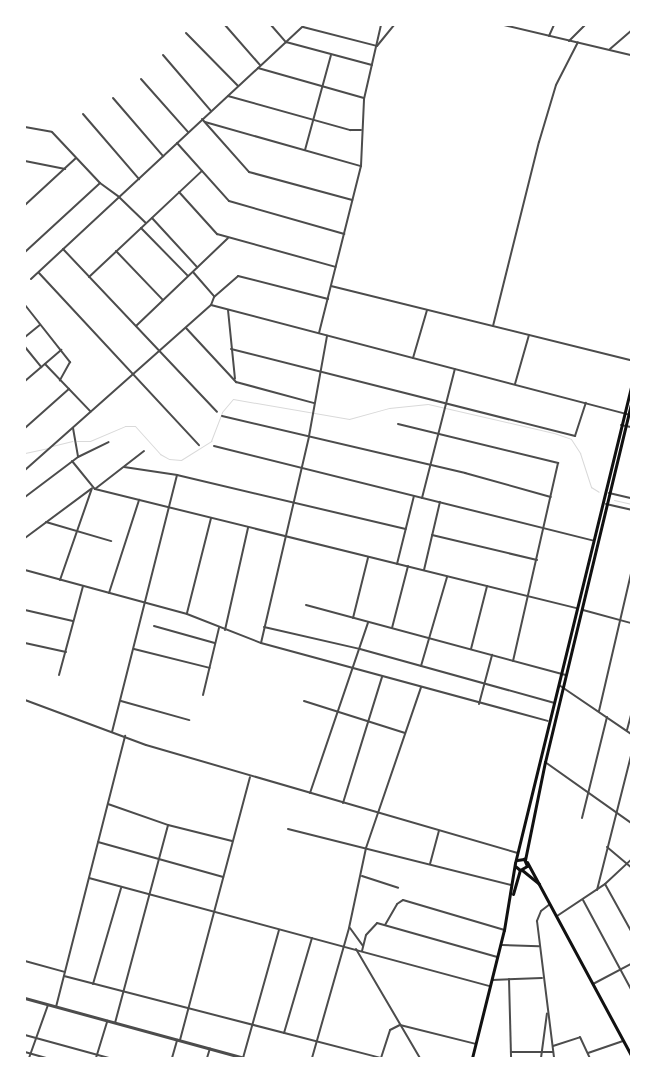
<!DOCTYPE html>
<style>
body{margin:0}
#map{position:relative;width:656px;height:1083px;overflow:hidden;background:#fff;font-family:"DejaVu Sans",sans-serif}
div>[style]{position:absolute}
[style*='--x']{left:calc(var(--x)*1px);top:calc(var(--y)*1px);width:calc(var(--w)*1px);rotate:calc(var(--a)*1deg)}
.stream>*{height:1px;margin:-0.5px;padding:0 0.5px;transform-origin:0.5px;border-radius:0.5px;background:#d9d9d9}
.minor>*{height:2px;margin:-1px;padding:0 1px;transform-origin:1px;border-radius:1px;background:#4c4c4c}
.tertiary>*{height:2.5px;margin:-1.25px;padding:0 1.25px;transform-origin:1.25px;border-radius:1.25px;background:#4c4c4c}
.primary>*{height:3px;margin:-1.5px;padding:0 1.5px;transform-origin:1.5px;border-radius:1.5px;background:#111}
.trunk>*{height:3px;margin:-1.5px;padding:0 1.5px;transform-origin:1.5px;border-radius:1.5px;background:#111}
span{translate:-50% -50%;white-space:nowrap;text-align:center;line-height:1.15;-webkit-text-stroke:4.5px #fff;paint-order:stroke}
.frame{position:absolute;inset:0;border:26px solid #fff;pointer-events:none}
</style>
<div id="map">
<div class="stream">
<div style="--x:77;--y:441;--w:13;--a:0"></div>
<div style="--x:90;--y:441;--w:38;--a:-23"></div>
<div style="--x:125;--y:426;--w:10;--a:0"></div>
<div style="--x:135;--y:426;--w:38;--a:48"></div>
<div style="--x:160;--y:454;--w:10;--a:29"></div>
<div style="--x:169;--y:459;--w:12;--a:5"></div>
<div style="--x:181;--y:460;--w:36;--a:-32"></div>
<div style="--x:211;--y:441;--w:31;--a:-69"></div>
<div style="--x:222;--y:412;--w:17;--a:-50"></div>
<div style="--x:233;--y:399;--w:118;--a:9.8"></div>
<div style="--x:349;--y:419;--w:41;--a:-15.4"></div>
<div style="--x:389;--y:408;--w:39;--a:-6"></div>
<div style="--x:428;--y:404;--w:129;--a:13"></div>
<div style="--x:554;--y:433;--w:18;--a:19"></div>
<div style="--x:571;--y:439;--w:17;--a:57"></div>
<div style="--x:580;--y:453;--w:36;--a:72"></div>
<div style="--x:591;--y:487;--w:9;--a:32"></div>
<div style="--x:52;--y:446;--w:21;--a:-14"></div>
<div style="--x:25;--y:453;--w:25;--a:-12"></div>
<div style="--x:614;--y:500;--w:17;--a:13"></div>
</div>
<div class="minor">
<div style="--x:225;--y:25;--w:53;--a:48.8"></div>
<div style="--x:271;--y:25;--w:23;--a:49"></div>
<div style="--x:286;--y:42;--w:89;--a:15"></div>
<div style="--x:504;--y:25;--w:130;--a:13.3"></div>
<div style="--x:303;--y:27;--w:76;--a:14.4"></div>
<div style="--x:377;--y:46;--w:27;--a:-51"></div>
<div style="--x:186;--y:33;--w:74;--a:45.5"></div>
<div style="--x:549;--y:36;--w:12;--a:-66"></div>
<div style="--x:569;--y:41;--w:23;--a:-45"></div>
<div style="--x:610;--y:49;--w:28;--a:-41"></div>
<div style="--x:163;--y:55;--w:74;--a:49.4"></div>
<div style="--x:258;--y:68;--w:110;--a:15.8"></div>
<div style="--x:141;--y:79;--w:71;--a:48.4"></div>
<div style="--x:228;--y:96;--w:127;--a:15.6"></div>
<div style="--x:350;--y:130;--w:11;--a:0"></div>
<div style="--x:113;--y:98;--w:77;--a:49.2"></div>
<div style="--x:83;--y:114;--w:86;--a:49.3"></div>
<div style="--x:202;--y:119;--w:71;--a:48.4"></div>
<div style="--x:249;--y:172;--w:107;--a:15.2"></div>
<div style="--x:205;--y:122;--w:162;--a:15.8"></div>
<div style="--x:25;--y:127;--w:27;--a:10"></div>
<div style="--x:52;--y:132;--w:70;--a:46.7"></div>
<div style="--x:100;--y:183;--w:24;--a:36"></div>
<div style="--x:119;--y:197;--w:37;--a:44"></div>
<div style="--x:177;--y:143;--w:78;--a:48.1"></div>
<div style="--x:229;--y:201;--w:120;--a:16"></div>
<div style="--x:305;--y:150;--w:98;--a:-74.7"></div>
<div style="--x:25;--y:161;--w:41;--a:11.3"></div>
<div style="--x:179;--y:192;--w:57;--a:47.9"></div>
<div style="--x:217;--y:234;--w:123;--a:15.5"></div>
<div style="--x:25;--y:205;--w:69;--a:-42.7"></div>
<div style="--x:152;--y:218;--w:67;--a:47.4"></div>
<div style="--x:141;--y:228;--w:67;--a:45.6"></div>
<div style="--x:63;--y:249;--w:224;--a:46.6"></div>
<div style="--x:116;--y:251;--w:68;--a:46.2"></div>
<div style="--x:25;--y:252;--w:102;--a:-42.6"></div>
<div style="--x:193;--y:272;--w:32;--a:49"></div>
<div style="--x:39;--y:273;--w:235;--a:47.1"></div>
<div style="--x:89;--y:277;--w:155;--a:-43.2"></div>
<div style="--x:31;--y:279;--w:373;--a:-42.9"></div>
<div style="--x:331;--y:286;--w:309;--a:13.9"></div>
<div style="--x:25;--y:305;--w:73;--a:51.7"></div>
<div style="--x:70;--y:362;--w:21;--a:119"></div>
<div style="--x:211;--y:305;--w:432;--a:14.7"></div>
<div style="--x:228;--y:310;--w:69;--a:84.2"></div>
<div style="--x:136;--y:326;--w:127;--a:-43.7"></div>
<div style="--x:493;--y:326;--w:190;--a:-76"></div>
<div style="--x:539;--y:142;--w:59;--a:-73.4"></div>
<div style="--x:556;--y:85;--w:48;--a:-62.9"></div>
<div style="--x:186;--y:328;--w:74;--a:47.2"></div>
<div style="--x:236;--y:382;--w:81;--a:15.1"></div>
<div style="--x:319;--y:333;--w:172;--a:-75.9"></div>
<div style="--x:361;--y:166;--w:67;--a:-87.4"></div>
<div style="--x:364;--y:99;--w:76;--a:-77.1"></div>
<div style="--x:25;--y:337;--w:19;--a:-39"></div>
<div style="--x:25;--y:347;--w:26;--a:51"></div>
<div style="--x:231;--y:349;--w:355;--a:14.2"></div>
<div style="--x:575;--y:436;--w:35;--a:-72"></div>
<div style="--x:413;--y:358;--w:50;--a:-73.7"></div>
<div style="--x:45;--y:364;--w:66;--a:46.2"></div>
<div style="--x:25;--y:381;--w:48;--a:-40.7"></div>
<div style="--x:515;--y:384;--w:51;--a:-74.1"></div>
<div style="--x:222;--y:416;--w:250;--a:13.2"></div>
<div style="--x:465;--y:473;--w:89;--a:15.6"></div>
<div style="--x:398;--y:424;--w:165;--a:13.7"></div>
<div style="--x:558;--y:463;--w:203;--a:102.8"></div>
<div style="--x:621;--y:425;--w:10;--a:11"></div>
<div style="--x:25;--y:428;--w:59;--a:-41.6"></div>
<div style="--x:73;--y:428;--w:29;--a:80"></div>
<div style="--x:214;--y:446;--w:390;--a:14"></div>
<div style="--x:72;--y:461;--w:36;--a:51"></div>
<div style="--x:95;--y:489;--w:496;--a:13.9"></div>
<div style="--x:124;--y:467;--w:54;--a:8.6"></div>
<div style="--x:177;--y:475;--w:235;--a:13.3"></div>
<div style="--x:25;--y:470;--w:249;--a:-41.6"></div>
<div style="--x:211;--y:305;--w:9;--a:-69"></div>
<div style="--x:214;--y:297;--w:32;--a:-41"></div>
<div style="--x:238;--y:276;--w:93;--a:14.3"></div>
<div style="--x:95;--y:489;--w:62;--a:-37.8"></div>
<div style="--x:609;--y:493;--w:23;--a:13"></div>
<div style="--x:25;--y:497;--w:66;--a:-37"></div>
<div style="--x:78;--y:457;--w:34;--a:-26"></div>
<div style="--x:422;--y:498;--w:133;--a:-75.7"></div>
<div style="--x:606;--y:504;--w:26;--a:13"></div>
<div style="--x:46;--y:522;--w:68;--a:16.3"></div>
<div style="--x:432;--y:535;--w:108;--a:13.4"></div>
<div style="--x:25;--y:538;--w:82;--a:-36.6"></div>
<div style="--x:397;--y:564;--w:70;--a:-76"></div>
<div style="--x:25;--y:570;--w:168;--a:15.2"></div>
<div style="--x:187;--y:614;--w:79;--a:21.4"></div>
<div style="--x:261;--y:643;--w:297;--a:15.2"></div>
<div style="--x:424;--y:570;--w:70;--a:-76.8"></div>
<div style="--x:60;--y:580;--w:97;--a:-70.8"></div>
<div style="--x:109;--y:593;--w:98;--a:-72.1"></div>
<div style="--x:306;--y:605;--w:269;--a:15.1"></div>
<div style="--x:25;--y:610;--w:49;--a:12.9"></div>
<div style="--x:583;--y:610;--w:50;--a:15.2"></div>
<div style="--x:187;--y:613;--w:98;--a:-75.8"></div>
<div style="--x:353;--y:618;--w:62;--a:-76"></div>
<div style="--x:154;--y:626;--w:63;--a:15.6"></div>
<div style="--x:264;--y:627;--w:98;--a:12.9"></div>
<div style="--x:360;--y:649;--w:202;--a:15.5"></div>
<div style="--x:392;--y:628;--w:64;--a:-75.5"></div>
<div style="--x:225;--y:630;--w:105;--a:-77.3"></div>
<div style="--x:25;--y:643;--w:42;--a:12.4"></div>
<div style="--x:261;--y:643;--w:212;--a:-76.9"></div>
<div style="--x:309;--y:436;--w:102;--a:-79.8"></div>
<div style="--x:134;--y:649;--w:78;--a:14"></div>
<div style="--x:471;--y:649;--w:65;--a:-75.7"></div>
<div style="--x:421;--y:666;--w:93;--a:-73.7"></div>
<div style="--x:59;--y:675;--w:92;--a:-74.9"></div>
<div style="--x:559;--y:685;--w:87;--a:34.2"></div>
<div style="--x:203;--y:695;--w:69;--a:-76.6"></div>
<div style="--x:25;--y:700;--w:129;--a:20.4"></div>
<div style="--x:146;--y:745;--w:387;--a:16.2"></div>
<div style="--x:121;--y:701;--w:71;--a:15.6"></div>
<div style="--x:304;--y:701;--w:106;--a:17.6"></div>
<div style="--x:479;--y:704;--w:51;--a:-75.1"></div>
<div style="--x:599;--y:711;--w:142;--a:-76.9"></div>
<div style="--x:627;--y:730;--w:16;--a:-75"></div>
<div style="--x:112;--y:732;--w:265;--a:-75.8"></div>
<div style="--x:545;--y:762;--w:105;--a:35.3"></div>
<div style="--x:310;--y:793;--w:180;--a:-71.2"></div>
<div style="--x:343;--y:803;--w:132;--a:-72.8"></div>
<div style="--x:108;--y:804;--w:64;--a:19.3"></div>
<div style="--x:168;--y:825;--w:66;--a:14"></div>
<div style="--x:582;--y:818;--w:104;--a:-76.1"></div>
<div style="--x:288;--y:829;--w:230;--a:14.1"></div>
<div style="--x:98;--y:842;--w:130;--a:15.6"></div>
<div style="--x:607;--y:847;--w:31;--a:40"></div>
<div style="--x:430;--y:864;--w:34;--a:-75"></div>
<div style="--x:362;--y:876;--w:38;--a:18"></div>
<div style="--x:89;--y:878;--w:415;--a:15.1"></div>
<div style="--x:605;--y:884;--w:54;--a:61"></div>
<div style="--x:597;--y:890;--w:138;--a:-75.8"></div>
<div style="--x:583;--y:900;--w:101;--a:61.7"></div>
<div style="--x:550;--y:904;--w:11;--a:142"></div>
<div style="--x:541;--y:911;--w:11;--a:112"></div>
<div style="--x:537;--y:921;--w:138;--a:82.9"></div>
<div style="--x:557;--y:916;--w:58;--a:-33.7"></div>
<div style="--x:605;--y:884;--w:35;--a:-43"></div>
<div style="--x:385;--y:925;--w:24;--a:-60"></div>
<div style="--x:397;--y:904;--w:7;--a:-34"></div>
<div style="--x:403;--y:900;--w:105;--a:16.5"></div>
<div style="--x:350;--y:928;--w:22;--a:54"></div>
<div style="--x:502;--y:945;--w:37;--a:2"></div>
<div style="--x:356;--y:949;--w:126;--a:59.6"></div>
<div style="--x:362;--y:951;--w:16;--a:-76"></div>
<div style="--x:366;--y:935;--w:16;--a:-47"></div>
<div style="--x:377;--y:923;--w:125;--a:15.8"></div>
<div style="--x:25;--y:961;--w:41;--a:15.4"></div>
<div style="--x:64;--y:976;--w:327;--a:14.5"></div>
<div style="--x:509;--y:979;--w:79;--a:88.5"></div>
<div style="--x:492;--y:980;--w:50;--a:-2.3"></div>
<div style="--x:93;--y:984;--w:100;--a:-73.7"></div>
<div style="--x:593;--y:984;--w:43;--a:-27.8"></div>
<div style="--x:56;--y:1007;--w:280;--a:-75.7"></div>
<div style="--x:115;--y:1023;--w:205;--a:-75"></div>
<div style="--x:284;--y:1033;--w:99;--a:-73.6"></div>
<div style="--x:25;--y:1035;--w:87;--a:15.3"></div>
<div style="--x:180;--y:1040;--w:272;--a:-75.1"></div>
<div style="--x:553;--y:1046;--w:28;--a:-18"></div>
<div style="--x:580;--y:1037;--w:23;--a:65"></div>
<div style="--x:25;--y:1052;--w:22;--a:16"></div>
<div style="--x:511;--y:1052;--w:42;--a:0"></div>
<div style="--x:588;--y:1053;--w:37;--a:-19"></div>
<div style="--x:29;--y:1058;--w:56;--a:-70.3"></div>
<div style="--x:96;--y:1058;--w:39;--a:-73"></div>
<div style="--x:172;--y:1058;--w:19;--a:-74"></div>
<div style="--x:207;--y:1058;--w:10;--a:-73"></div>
<div style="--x:243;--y:1058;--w:133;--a:-74.3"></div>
<div style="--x:312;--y:1058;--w:135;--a:-74.1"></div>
<div style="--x:349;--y:928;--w:82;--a:-78"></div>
<div style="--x:366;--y:848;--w:170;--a:-71.1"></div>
<div style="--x:381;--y:1058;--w:29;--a:-72"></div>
<div style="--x:390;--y:1030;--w:11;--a:-27"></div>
<div style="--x:400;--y:1025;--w:78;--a:14"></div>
<div style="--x:541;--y:1058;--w:45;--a:-82.4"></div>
</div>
<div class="tertiary">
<div style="--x:25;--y:998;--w:228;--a:15.3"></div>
</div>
<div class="primary">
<div style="--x:527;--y:862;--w:219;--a:61.7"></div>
<div style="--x:522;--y:870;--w:22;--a:39"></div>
</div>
<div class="trunk">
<div style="--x:525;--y:860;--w:100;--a:-78.5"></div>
<div style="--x:545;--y:762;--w:367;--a:-76.5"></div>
<div style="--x:515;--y:866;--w:6;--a:39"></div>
<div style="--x:520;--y:870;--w:8;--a:-30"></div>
<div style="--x:527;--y:866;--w:8;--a:-113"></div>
<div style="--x:524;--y:859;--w:7;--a:172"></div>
<div style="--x:513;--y:894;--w:25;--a:-74"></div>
<div style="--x:472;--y:1058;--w:132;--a:-76"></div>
<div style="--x:504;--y:930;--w:68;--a:-80.7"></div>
<div style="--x:515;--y:863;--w:490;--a:-76.3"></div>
</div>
<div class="frame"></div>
</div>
